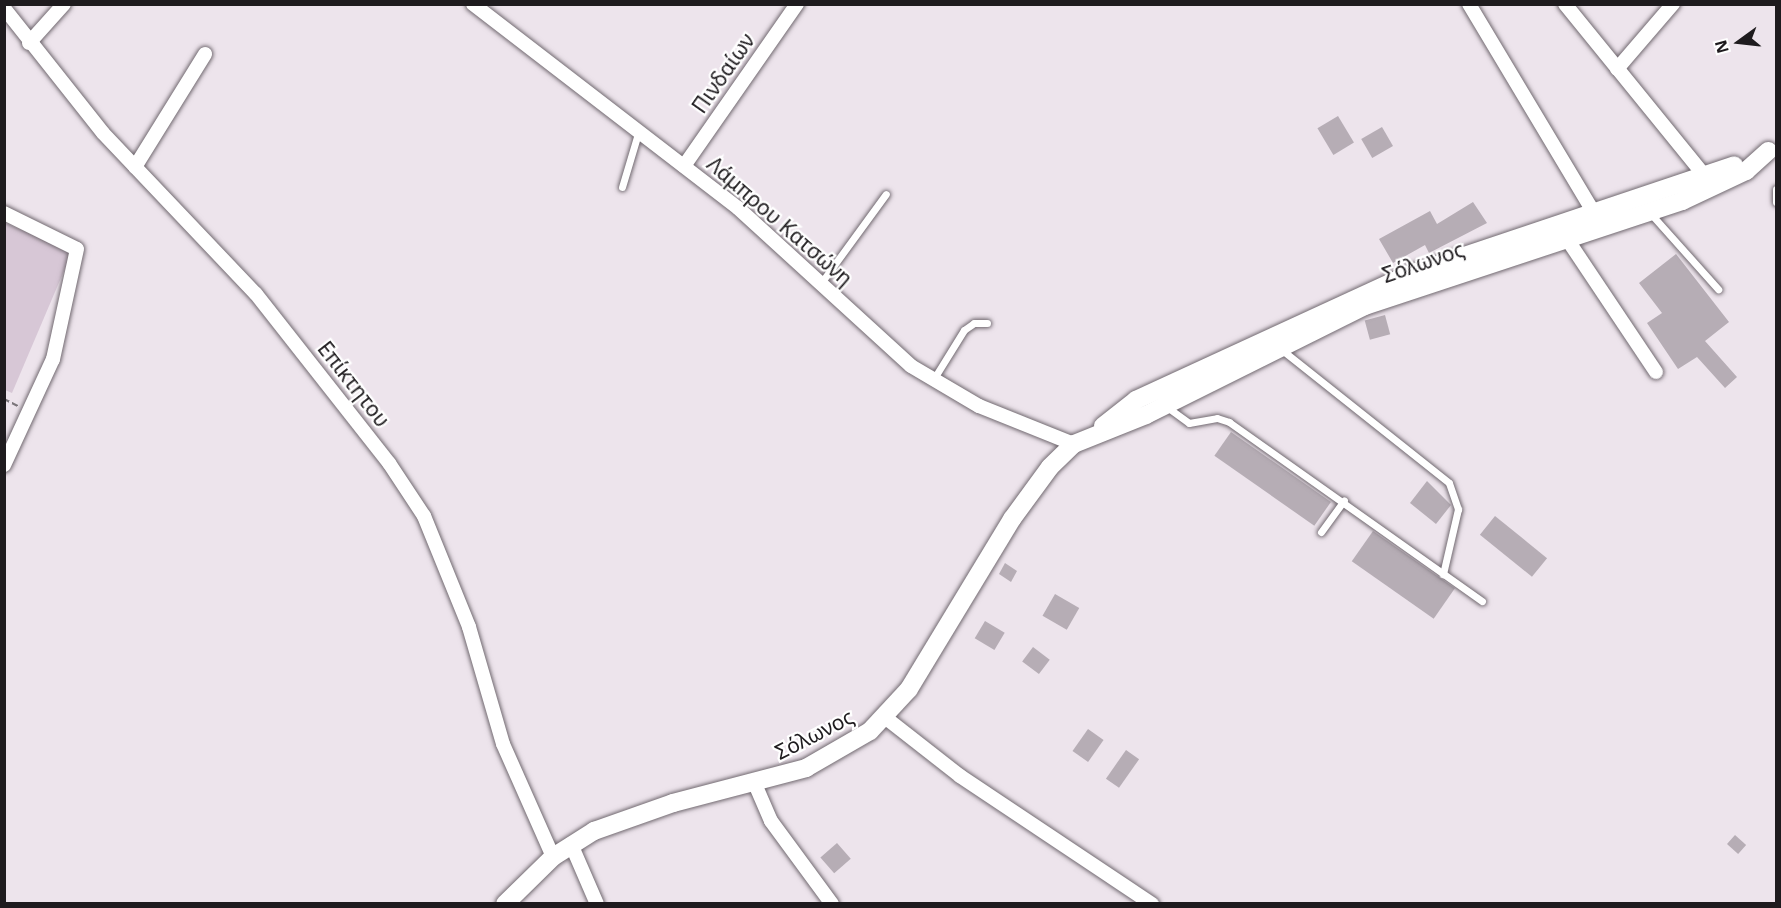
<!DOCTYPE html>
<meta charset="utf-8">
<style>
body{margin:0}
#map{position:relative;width:1781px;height:908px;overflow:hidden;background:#ede4ec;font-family:"Noto Sans",sans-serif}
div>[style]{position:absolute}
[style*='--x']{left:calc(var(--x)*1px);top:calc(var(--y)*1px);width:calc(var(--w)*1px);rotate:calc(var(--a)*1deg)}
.green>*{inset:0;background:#d7c7d6}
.building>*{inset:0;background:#b6adb5;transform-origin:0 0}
.path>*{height:2px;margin-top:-1px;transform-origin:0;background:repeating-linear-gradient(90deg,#7b767b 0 6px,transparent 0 9px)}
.roads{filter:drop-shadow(0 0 2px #716970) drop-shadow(0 0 2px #716970)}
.lane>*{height:7px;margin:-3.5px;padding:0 3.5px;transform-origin:3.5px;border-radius:3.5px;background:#fff}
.street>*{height:14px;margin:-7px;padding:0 7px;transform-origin:7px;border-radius:7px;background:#fff}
.secondary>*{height:18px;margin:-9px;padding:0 9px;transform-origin:9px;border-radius:9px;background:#fff}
span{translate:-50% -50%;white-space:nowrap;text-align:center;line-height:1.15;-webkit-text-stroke:4.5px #fff;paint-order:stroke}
.street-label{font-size:21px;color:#1e1b1e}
.frame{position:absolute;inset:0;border:6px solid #1e1b1e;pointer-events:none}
.north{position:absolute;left:1709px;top:12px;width:60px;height:60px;-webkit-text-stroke:4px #fff;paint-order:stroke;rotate:255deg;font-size:16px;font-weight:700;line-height:24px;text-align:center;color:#1e1b1e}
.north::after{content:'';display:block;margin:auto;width:21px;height:27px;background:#1e1b1e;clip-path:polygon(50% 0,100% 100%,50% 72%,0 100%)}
</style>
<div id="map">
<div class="green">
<div style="clip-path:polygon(5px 223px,72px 252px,12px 393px,5px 390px)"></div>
</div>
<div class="building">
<div style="left:1338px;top:116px;width:31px;height:24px;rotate:59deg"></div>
<div style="left:1382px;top:127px;width:22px;height:24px;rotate:60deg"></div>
<div style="clip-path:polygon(1473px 202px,1487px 223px,1429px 253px,1425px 245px,1393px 263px,1379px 239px,1430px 211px,1437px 224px)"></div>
<div style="clip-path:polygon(1676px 254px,1729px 322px,1705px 341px,1737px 377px,1725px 388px,1697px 357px,1678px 369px,1647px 323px,1662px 313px,1639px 283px)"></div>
<div style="left:1385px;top:315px;width:20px;height:21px;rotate:75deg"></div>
<div style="left:1231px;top:432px;width:122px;height:29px;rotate:35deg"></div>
<div style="clip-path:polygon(1427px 481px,1451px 505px,1436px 524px,1410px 503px)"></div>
<div style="left:1495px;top:516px;width:67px;height:24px;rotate:39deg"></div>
<div style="left:1373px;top:531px;width:100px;height:37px;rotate:35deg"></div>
<div style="clip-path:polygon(1005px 563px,1017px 571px,1011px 582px,999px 574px)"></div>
<div style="left:1055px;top:594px;width:28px;height:25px;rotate:30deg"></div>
<div style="left:985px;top:621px;width:23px;height:20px;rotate:31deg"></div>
<div style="left:1033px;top:647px;width:21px;height:18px;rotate:37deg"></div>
<div style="left:1088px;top:729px;width:19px;height:27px;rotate:35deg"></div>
<div style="left:1126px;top:750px;width:16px;height:35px;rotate:35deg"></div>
<div style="left:1735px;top:835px;width:15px;height:12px;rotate:42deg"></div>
<div style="left:837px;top:843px;width:21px;height:22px;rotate:49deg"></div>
</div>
<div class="path">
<div style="--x:4;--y:399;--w:16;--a:27"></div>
</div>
<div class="roads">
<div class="lane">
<div style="--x:622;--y:187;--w:59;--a:-73.4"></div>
<div style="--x:1776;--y:189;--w:13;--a:90"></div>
<div style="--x:1651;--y:214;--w:101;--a:48.2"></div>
<div style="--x:821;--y:283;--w:110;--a:-53.9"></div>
<div style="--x:1282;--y:350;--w:213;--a:38.5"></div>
<div style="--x:1449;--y:483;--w:28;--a:71"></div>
<div style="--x:1458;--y:509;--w:67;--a:103"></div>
<div style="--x:933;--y:380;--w:59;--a:-58.2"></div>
<div style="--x:964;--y:330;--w:12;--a:-35"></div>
<div style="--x:974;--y:323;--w:13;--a:0"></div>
<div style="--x:1167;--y:407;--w:27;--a:36"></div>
<div style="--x:1189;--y:423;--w:28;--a:-10"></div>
<div style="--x:1217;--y:418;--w:13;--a:18"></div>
<div style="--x:1229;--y:422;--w:310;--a:35.3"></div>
<div style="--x:1321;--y:532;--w:39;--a:-54"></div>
</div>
<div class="street">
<div style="--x:473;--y:4;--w:334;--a:37.6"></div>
<div style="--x:738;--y:208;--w:234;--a:42.4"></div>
<div style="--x:911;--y:366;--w:79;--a:30.5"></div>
<div style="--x:979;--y:406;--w:102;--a:21.8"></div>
<div style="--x:1469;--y:4;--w:244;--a:59.1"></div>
<div style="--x:1565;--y:4;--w:222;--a:50.9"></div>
<div style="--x:4;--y:8;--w:159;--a:51.6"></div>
<div style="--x:103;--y:133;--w:222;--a:46.5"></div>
<div style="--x:256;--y:294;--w:215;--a:51.8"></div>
<div style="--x:389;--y:463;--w:64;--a:56.6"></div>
<div style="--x:424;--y:516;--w:120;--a:67.9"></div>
<div style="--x:469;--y:627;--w:122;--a:73.8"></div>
<div style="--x:503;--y:744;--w:124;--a:66.1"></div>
<div style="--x:29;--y:43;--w:52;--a:-48.1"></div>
<div style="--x:1617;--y:69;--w:86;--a:-49.3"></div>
<div style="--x:684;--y:166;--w:198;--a:-55.1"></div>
<div style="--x:135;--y:167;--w:133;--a:-58.2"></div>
<div style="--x:4;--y:213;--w:81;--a:26.3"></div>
<div style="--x:77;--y:249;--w:113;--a:102.3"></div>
<div style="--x:53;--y:359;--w:117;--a:114.8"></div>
<div style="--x:1567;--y:239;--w:160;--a:56.2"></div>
<div style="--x:886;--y:718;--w:94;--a:38.1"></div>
<div style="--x:960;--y:776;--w:231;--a:33.7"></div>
<div style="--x:755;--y:784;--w:40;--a:66.6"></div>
<div style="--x:771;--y:821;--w:103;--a:53.7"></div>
<div style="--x:571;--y:844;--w:65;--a:66.6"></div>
</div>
<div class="secondary">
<div style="--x:1103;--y:426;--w:42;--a:-38.2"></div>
<div style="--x:1136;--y:400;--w:299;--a:-24.7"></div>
<div style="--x:1408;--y:275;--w:344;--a:-18.6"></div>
<div style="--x:505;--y:904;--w:67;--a:-44.4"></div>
<div style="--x:553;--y:857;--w:49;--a:-32.4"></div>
<div style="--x:594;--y:831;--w:84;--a:-19.5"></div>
<div style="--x:673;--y:803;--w:138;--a:-14.7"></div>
<div style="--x:806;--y:768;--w:74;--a:-30"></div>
<div style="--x:870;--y:731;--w:57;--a:-47.1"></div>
<div style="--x:909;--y:689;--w:199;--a:-58.8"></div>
<div style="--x:1012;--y:519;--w:64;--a:-53.8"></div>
<div style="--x:1050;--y:467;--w:33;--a:-44"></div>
<div style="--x:1074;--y:444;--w:78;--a:-21.9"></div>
<div style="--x:1146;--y:415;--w:245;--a:-26.5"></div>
<div style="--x:1365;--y:306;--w:334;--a:-18.3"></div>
<div style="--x:1682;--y:201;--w:71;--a:-25.1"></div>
<div style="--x:1746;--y:171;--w:30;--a:-42"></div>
</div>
</div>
<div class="street-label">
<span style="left:723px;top:73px;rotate:-55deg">Πινδαίων</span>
<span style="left:780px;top:221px;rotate:41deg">Λάμπρου Κατσώνη</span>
<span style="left:1423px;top:262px;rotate:-19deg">Σόλωνος</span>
<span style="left:354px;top:384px;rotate:52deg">Επίκτητου</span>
<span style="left:814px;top:734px;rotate:-27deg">Σόλωνος</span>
</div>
<div class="frame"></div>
<div class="north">N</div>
</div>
